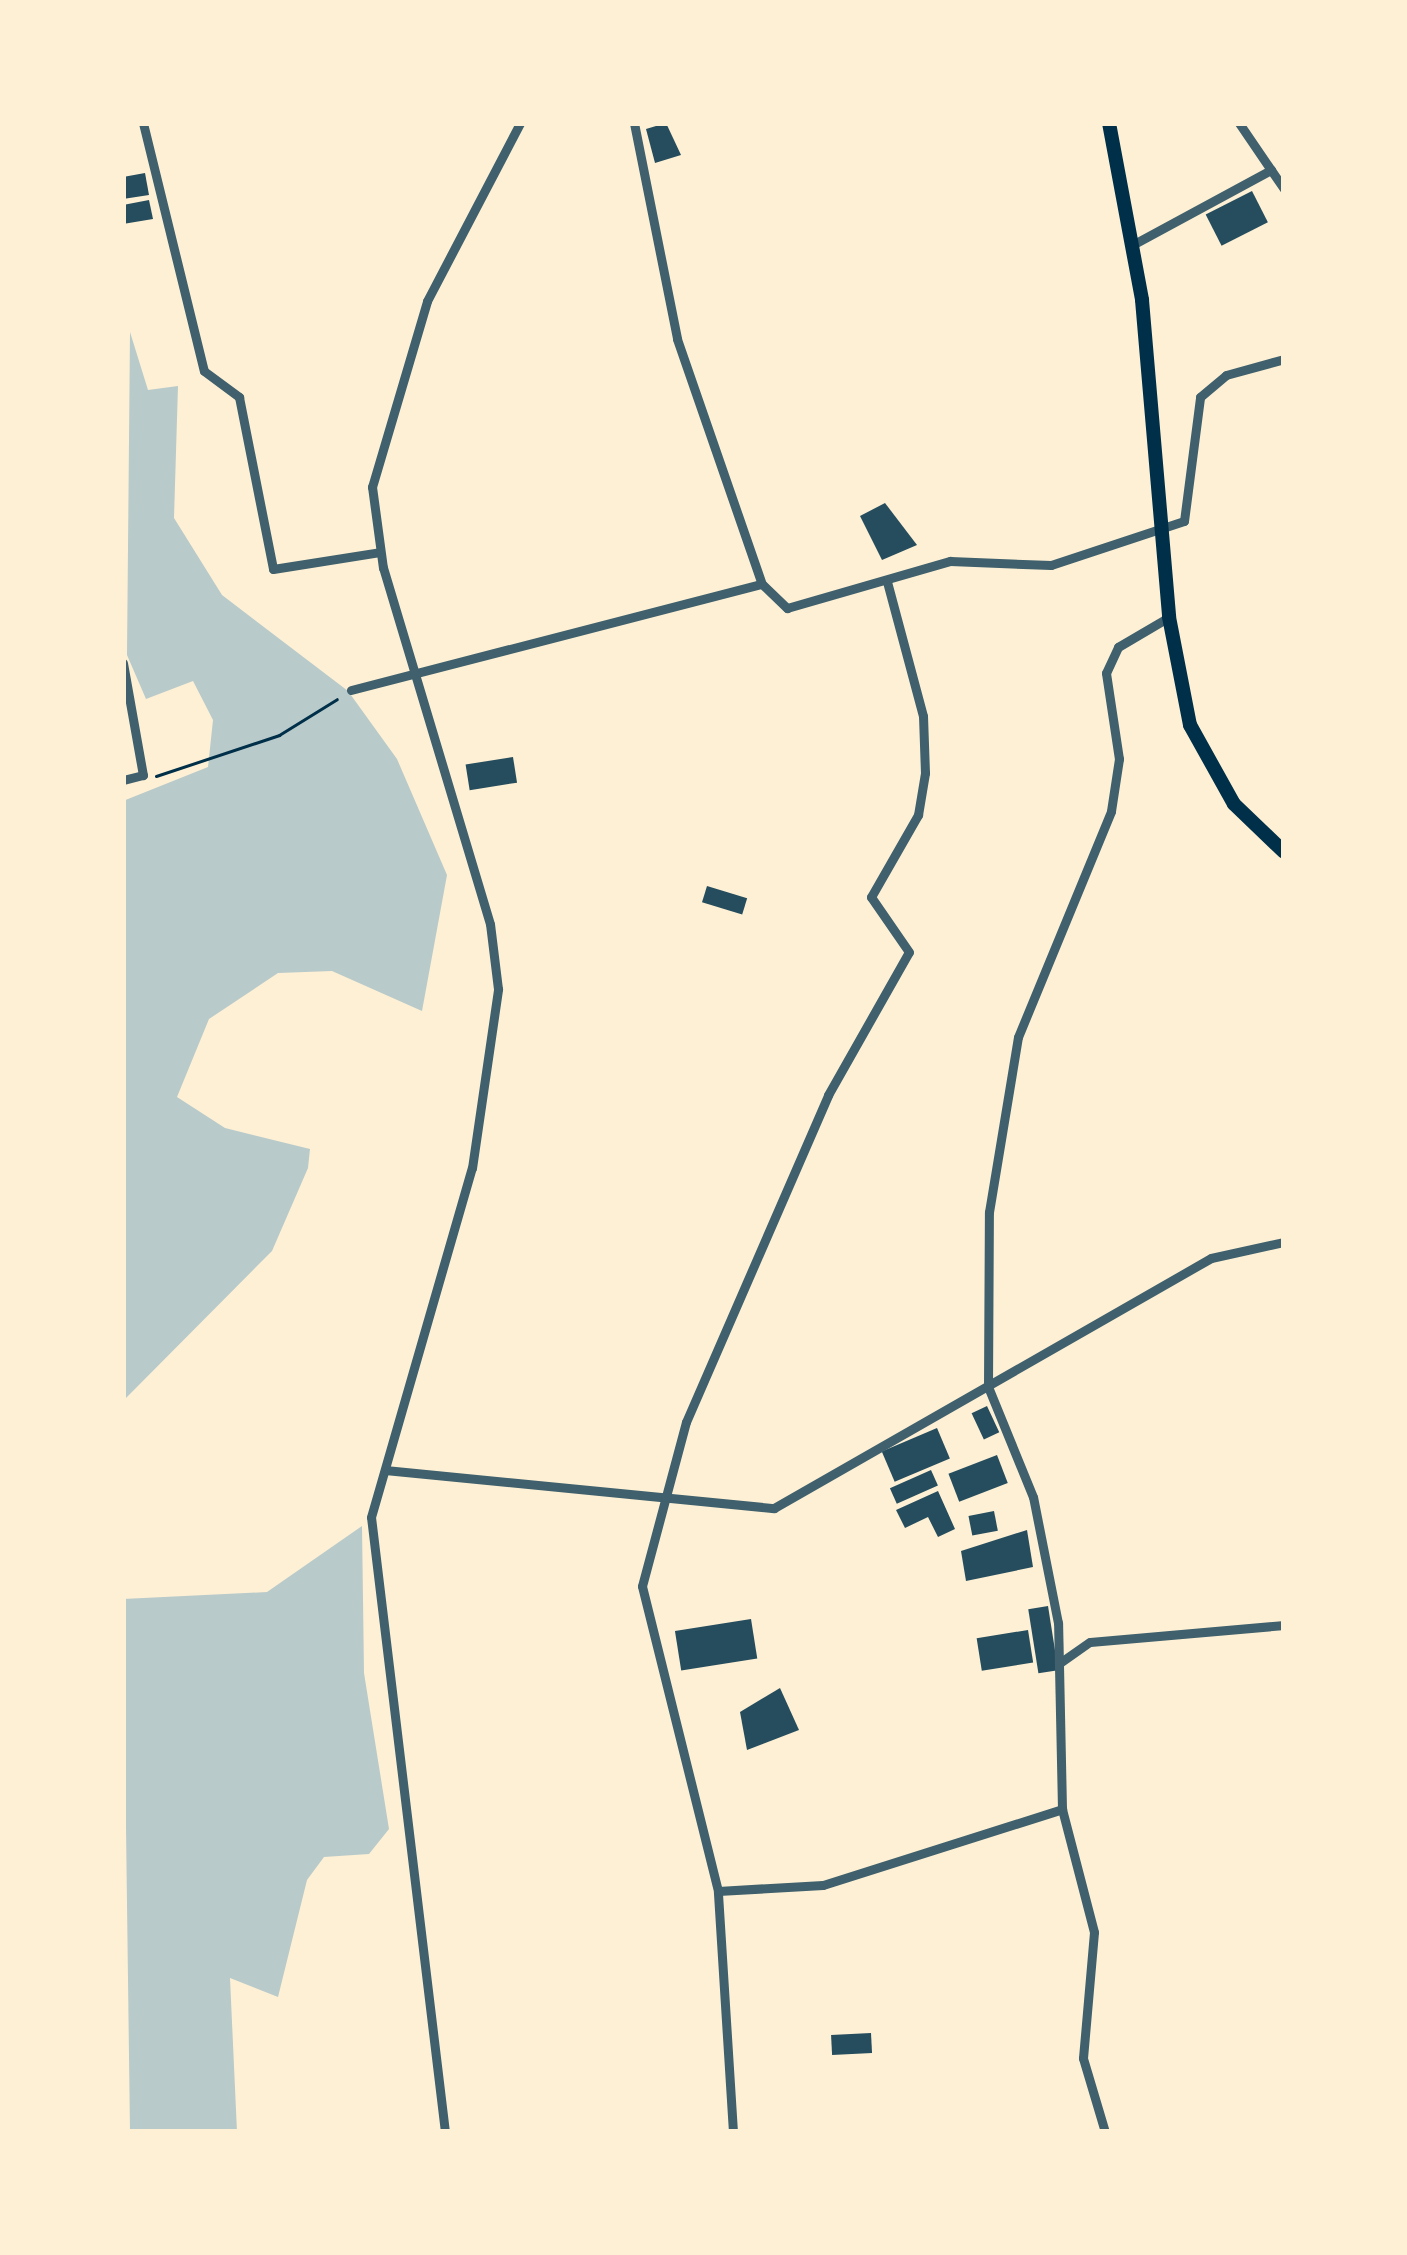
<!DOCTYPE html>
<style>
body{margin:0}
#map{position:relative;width:1407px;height:2255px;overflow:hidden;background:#fdf0d5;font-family:Roboto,sans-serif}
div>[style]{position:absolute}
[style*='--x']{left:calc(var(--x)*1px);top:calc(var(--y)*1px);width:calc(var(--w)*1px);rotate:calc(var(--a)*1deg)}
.green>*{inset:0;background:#b9caca}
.building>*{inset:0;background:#264d5e;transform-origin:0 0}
.path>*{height:3px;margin:-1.5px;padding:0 1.5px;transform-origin:1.5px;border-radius:1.5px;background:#003049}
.minor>*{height:9px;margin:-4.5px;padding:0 4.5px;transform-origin:4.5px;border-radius:4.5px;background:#3f606c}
.secondary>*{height:14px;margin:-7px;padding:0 7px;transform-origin:7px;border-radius:7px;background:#003049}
span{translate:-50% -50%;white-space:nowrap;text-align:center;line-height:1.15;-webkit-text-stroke:9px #fdf0d5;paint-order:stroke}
.frame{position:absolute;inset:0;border:126px solid #fdf0d5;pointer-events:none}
</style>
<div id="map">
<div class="green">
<div style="clip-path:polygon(130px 332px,148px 390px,178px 386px,174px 518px,222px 595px,348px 691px,397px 759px,447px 875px,422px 1011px,332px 971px,278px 973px,209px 1019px,177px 1097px,225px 1128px,310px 1149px,308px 1168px,272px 1251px,123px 1401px,123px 801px,208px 767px,213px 720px,193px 681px,146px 699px,127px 655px)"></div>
<div style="clip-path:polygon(362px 1526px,364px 1673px,389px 1829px,369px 1854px,324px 1857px,307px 1880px,278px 1997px,230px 1978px,237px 2132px,130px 2132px,123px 1599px,267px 1592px)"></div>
</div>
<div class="building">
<div style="clip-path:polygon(666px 123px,681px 155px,655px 163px,646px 129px)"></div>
<div style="clip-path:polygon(145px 173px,149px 195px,123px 199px,123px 177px)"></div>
<div style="left:1252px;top:191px;width:35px;height:52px;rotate:63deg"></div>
<div style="clip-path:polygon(149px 200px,153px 219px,123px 224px,123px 205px)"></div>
<div style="clip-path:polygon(885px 503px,917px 545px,882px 560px,860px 516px)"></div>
<div style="left:513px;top:757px;width:26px;height:48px;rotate:81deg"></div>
<div style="left:707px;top:886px;width:42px;height:17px;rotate:17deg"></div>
<div style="left:987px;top:1406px;width:29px;height:17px;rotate:65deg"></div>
<div style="left:937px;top:1428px;width:33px;height:60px;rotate:67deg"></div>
<div style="left:997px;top:1455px;width:30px;height:52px;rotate:69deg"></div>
<div style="left:931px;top:1470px;width:17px;height:45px;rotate:66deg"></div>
<div style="clip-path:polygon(938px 1491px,955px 1529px,938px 1537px,928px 1517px,905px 1528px,896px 1510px)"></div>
<div style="left:994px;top:1511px;width:20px;height:26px;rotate:79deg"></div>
<div style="clip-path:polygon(1027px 1530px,1033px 1567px,966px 1581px,961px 1551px)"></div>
<div style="left:1048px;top:1606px;width:65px;height:20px;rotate:81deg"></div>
<div style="left:751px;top:1619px;width:40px;height:77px;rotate:81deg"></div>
<div style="left:1028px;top:1630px;width:33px;height:52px;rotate:81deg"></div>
<div style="clip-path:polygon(780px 1688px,799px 1730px,747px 1750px,740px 1712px)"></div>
<div style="left:871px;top:2033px;width:20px;height:40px;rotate:87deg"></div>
</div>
<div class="path">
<div style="--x:156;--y:776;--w:130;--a:-18.4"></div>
<div style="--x:279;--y:735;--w:68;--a:-31.8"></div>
</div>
<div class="minor">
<div style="--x:143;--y:123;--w:255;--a:76.2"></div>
<div style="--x:204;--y:371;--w:44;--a:36.6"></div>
<div style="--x:239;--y:397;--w:175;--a:78.8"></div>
<div style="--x:273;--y:569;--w:108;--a:-9"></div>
<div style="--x:634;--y:123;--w:220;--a:78.7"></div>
<div style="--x:677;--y:339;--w:259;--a:70.9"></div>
<div style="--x:762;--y:584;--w:35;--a:44"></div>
<div style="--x:787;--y:608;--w:170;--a:-16.1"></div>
<div style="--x:950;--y:561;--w:101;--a:2.3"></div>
<div style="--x:1051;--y:565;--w:140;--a:-18.3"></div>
<div style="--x:1184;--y:521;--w:125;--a:-82.6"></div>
<div style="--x:1200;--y:397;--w:34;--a:-40"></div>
<div style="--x:1226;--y:375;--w:60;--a:-15.4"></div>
<div style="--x:1239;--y:123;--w:80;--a:55.7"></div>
<div style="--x:1134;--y:244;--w:156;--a:-28.4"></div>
<div style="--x:123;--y:663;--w:114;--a:79.9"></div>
<div style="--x:143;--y:775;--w:21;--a:166"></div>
<div style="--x:351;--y:690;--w:424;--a:-14.5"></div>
<div style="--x:385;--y:1470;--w:391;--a:5.6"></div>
<div style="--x:774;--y:1508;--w:503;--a:-29.77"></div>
<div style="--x:1211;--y:1258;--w:75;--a:-12.4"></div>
<div style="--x:1061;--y:1662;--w:35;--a:-35"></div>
<div style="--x:1090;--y:1642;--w:195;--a:-5"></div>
<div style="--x:718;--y:1891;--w:314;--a:-104"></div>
<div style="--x:642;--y:1586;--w:170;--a:-75"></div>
<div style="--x:686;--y:1422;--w:357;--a:-66.5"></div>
<div style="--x:828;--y:1095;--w:164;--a:-60.5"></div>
<div style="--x:909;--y:952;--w:67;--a:-124.6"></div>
<div style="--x:871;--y:897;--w:95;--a:-60.2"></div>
<div style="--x:918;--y:815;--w:43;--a:-80.5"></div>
<div style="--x:925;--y:773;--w:57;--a:-92"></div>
<div style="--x:923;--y:716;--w:139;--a:-105"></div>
<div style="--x:445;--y:2132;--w:619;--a:-96.86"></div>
<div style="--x:371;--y:1517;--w:363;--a:-73.9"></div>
<div style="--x:472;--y:1168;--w:181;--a:-81.7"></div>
<div style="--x:498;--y:989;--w:65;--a:-97"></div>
<div style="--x:490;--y:924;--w:372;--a:-106.7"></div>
<div style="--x:383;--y:568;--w:82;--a:-97.7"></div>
<div style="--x:372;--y:487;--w:194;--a:-73.5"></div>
<div style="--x:427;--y:301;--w:201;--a:-62.4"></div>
<div style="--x:733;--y:2132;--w:241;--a:-93.6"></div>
<div style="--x:718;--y:1891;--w:105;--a:-3.3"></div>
<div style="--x:823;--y:1885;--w:251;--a:-17.6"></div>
<div style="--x:1105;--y:2132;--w:77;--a:-106.6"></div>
<div style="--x:1083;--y:2058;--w:126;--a:-85"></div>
<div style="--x:1094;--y:1932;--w:127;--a:-104.6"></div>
<div style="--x:1062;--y:1809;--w:186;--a:-91.2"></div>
<div style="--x:1058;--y:1623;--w:128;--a:-101.2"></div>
<div style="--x:1033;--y:1497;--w:119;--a:-112.2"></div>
<div style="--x:988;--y:1387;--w:175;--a:-89.7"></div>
<div style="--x:989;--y:1212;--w:177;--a:-80.6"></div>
<div style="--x:1018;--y:1037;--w:244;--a:-67.6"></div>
<div style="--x:1111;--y:811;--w:53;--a:-81.3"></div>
<div style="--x:1119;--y:759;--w:87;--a:-98.6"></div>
<div style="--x:1106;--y:673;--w:29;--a:-65"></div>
<div style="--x:1118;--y:647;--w:59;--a:-30.5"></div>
</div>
<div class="secondary">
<div style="--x:1109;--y:123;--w:180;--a:79.4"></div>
<div style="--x:1142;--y:300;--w:318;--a:85.1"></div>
<div style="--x:1169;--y:617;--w:110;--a:79"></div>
<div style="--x:1190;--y:725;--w:90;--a:60.9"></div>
<div style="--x:1234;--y:804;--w:69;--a:43.8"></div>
</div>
<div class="frame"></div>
</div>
